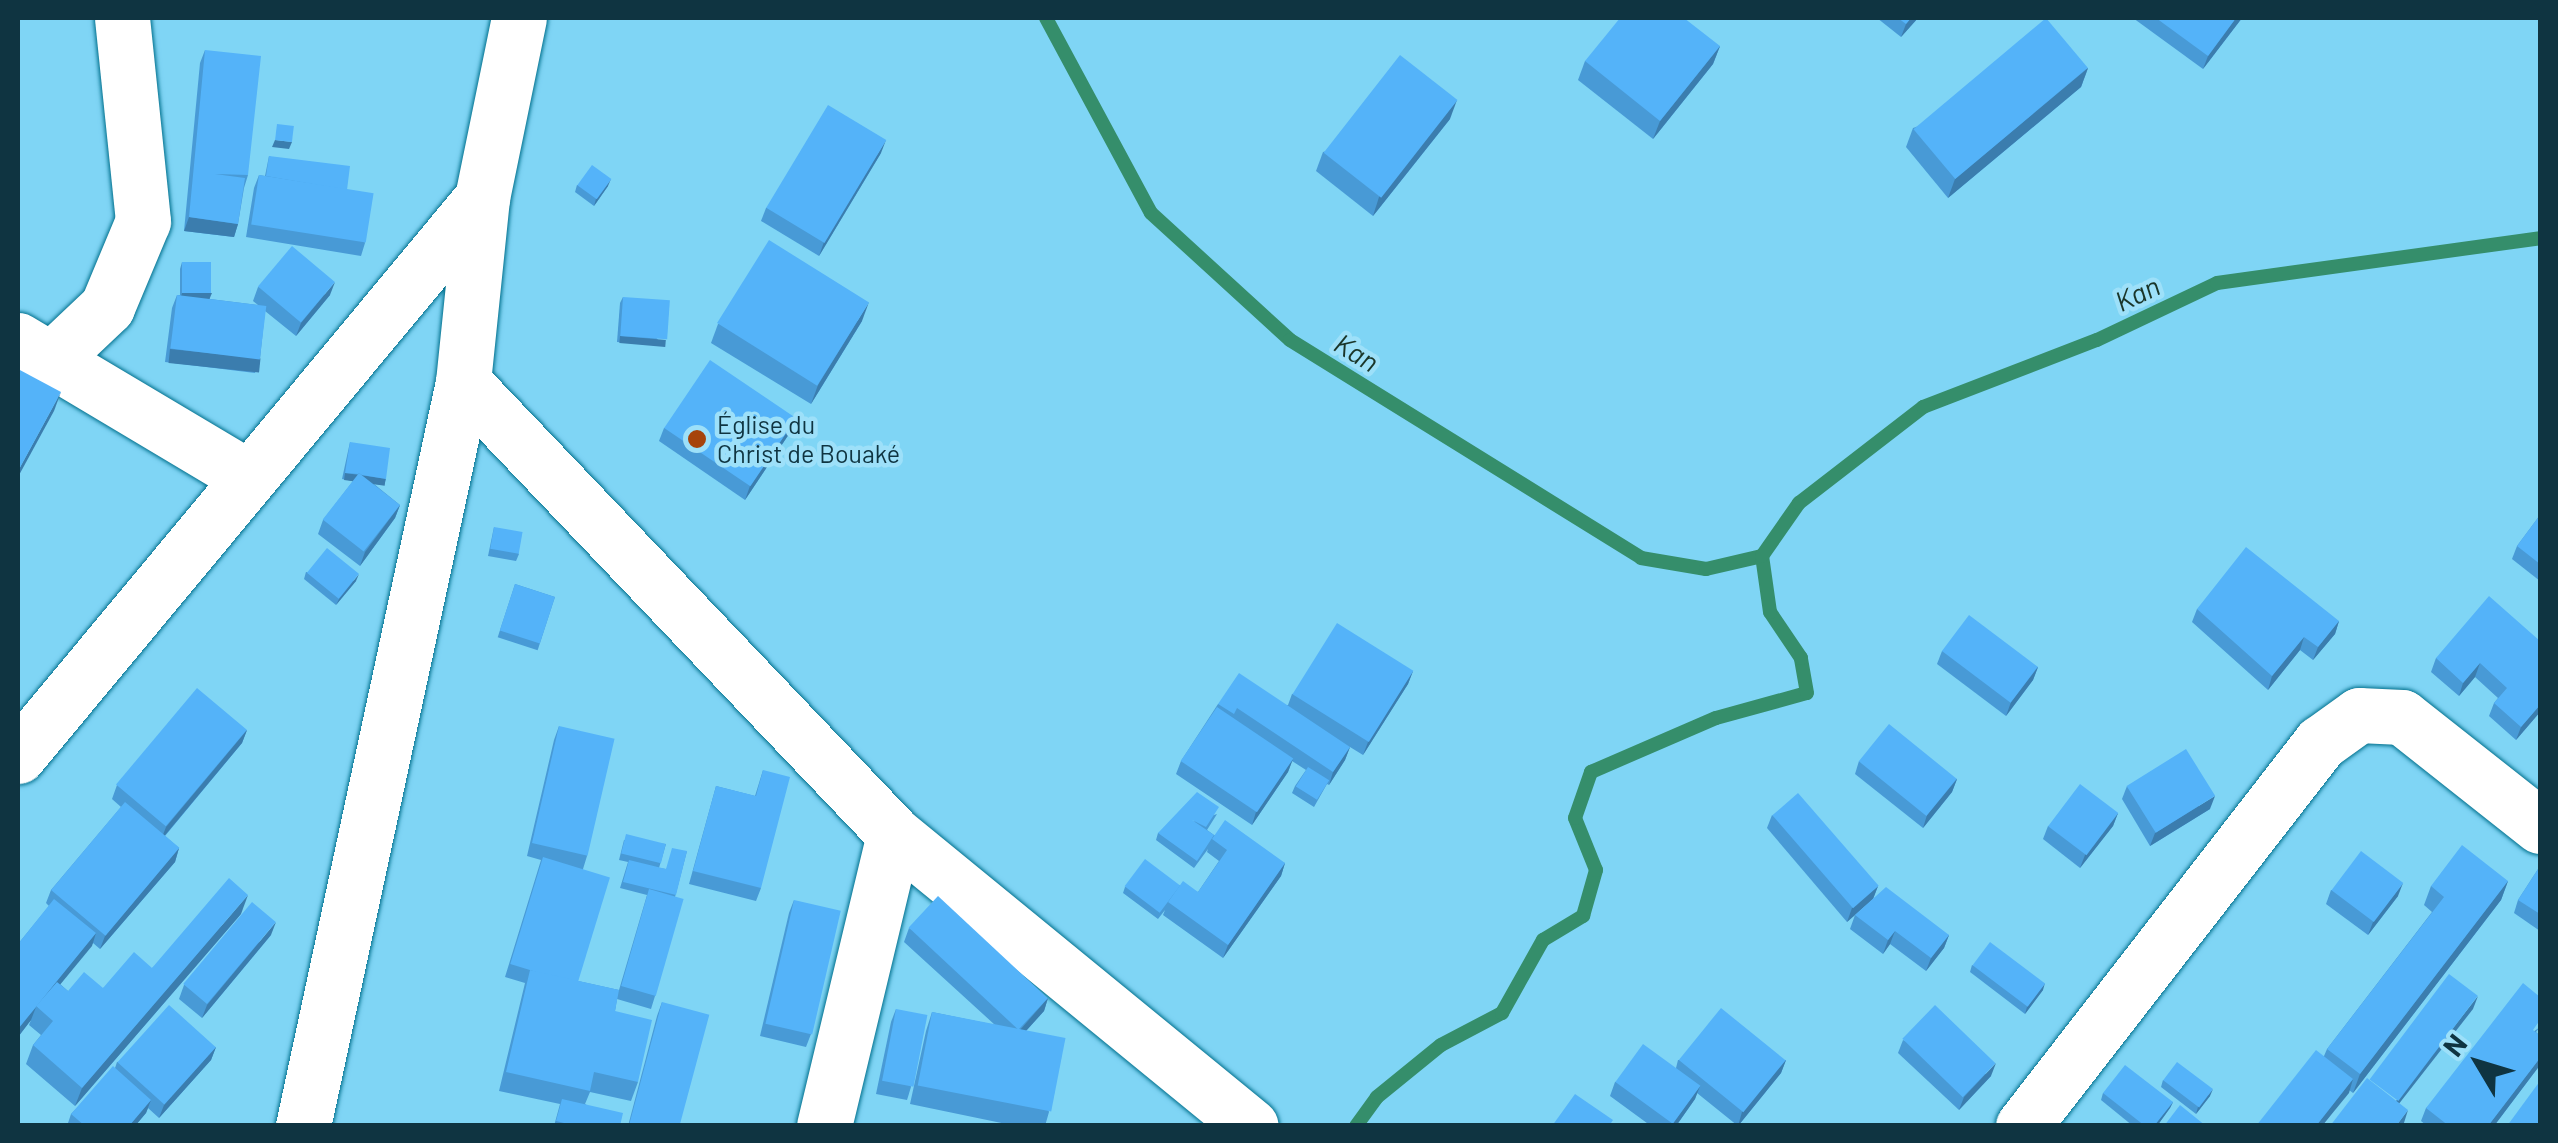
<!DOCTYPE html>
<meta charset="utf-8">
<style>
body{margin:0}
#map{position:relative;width:2558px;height:1143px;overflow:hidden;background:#7fd5f5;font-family:Barlow,sans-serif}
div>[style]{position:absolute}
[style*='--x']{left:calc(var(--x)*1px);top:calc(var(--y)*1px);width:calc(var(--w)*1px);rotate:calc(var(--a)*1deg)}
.stream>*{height:14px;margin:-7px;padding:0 7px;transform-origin:7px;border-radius:7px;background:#358e6b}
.roads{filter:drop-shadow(0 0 2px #01708d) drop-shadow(0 0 2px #01708d)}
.minor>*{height:55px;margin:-27.5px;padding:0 27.5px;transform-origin:27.5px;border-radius:27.5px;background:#fff}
.wall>*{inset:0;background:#489ad6;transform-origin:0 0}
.shaded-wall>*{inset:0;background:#3b7dae;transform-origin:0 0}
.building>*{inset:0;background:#54b3f9;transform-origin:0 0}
.dots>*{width:28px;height:28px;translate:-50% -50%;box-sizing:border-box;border:5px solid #9de0f9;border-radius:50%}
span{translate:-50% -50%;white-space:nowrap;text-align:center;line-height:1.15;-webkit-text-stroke:9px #9de0f9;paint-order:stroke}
.poi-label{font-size:25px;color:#0f3441}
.left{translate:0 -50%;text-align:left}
.water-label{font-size:28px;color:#1a3529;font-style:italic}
.frame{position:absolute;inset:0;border:20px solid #0f3441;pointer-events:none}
.north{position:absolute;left:2428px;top:1013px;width:100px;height:100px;-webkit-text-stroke:8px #9de0f9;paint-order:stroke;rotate:308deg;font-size:28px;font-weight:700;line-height:40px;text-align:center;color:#0f3441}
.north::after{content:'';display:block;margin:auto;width:35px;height:45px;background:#0f3441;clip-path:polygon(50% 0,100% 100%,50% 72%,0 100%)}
</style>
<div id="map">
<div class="stream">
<div style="--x:1046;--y:18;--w:221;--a:61.7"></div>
<div style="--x:1151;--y:213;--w:188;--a:42.4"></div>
<div style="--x:1290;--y:340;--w:413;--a:31.8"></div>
<div style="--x:1641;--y:558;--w:66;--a:9.6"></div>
<div style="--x:1706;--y:569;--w:57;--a:-13.1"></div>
<div style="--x:1356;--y:1126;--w:36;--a:-54"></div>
<div style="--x:1377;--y:1097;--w:82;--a:-39.1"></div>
<div style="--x:1441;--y:1045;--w:69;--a:-27.7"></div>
<div style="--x:1502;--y:1013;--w:84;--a:-60.7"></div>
<div style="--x:1543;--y:940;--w:47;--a:-31"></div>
<div style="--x:1583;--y:916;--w:48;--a:-74.2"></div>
<div style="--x:1596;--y:870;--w:56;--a:-112"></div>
<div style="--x:1575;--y:818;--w:49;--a:-70.8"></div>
<div style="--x:1591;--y:772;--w:136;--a:-23.4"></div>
<div style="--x:1716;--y:718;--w:94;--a:-15.4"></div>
<div style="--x:1807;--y:693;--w:36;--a:-100"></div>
<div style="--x:1801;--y:658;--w:55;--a:-124"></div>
<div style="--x:1770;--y:612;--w:57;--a:-98.1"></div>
<div style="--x:1762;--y:556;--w:65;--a:-55.1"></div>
<div style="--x:1799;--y:503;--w:157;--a:-37.7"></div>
<div style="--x:1923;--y:407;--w:186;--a:-21.1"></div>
<div style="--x:2097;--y:340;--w:133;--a:-25.4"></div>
<div style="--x:2217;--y:283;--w:326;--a:-7.9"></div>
</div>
<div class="roads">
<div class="minor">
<div style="--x:18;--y:340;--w:268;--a:30.8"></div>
<div style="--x:52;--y:359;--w:76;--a:-43.4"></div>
<div style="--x:107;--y:307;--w:93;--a:-67.3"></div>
<div style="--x:143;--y:221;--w:204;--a:-95.9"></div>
<div style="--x:463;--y:382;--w:625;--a:46.36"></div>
<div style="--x:894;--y:834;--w:461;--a:39.3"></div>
<div style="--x:18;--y:756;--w:726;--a:-50.26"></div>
<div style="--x:303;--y:1126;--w:761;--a:-77.86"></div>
<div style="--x:463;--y:382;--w:185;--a:-84.1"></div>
<div style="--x:482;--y:198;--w:184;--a:-78.4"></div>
<div style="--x:824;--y:1126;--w:300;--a:-76.5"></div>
<div style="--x:2023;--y:1126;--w:485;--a:-52.2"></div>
<div style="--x:2320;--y:743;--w:48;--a:-35.7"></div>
<div style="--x:2359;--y:715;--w:43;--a:2.7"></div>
<div style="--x:2402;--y:717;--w:176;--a:38.3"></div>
</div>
</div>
<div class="wall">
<div style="clip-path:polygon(1877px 18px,1918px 18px,1901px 37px)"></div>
<div style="clip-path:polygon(2133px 18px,2242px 18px,2203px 69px)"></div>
<div style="clip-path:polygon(1720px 46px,1713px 64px,1653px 139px,1578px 80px,1585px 61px)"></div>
<div style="clip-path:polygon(205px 50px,248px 175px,244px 188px,238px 224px,234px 237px,184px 231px,200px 63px)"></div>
<div style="clip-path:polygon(2088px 68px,2081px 87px,1948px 198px,1906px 147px,1913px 128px)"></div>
<div style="clip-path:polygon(1450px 119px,1373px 216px,1316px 171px,1323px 152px)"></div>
<div style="clip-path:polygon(881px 153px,819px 256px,761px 221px,766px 208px)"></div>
<div style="clip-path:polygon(269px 156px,347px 190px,365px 243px,361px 256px,246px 237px,254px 188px,259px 175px,265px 176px)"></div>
<div style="clip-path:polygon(577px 185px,608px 186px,594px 206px,575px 192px)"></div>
<div style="clip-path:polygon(182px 262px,210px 299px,258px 305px,253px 301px,258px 287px,330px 295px,296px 336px,265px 311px,260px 359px,255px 373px,165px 362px,172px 308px,177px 295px,180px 295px,180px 269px)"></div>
<div style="clip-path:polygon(623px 297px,663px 346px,617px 342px,620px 303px)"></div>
<div style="clip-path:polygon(862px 321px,811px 404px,711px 343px,718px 324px)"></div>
<div style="clip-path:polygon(796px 418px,791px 431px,745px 500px,659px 441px,664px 428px)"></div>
<div style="clip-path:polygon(350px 442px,386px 479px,384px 485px,374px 484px,400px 505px,395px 518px,360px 566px,318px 534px,323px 520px,353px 481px,342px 479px)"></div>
<div style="clip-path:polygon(2540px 515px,2540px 581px,2512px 559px,2517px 546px)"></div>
<div style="clip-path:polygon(494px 527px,519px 554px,516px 561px,488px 556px)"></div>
<div style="clip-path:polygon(306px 572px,356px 581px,336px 605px,304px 579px)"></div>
<div style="left:515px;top:584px;width:42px;height:56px;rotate:18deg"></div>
<div style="clip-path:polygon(2197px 609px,2339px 621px,2335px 634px,2313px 660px,2300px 650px,2268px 690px,2192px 622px)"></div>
<div style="clip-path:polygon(2540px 641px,2540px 712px,2516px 740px,2489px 716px,2494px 703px,2498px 698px,2475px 677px,2459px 696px,2431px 672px,2436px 658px)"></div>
<div style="clip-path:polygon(1942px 651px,2038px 667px,2033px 680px,2006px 716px,1937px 664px)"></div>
<div style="clip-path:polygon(1413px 671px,1408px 684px,1363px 755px,1350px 747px,1345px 760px,1329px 785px,1327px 784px,1314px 807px,1292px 793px,1295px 786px,1306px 770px,1292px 761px,1288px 772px,1252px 825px,1176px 774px,1181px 761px,1218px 704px,1288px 705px,1292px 694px)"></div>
<div style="clip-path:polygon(559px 726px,587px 856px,583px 869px,578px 981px,619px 990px,647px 895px,620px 888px,628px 862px,619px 860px,624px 840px,666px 844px,659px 868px,666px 869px,687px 851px,675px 897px,655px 996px,651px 1009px,617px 999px,615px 1011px,638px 1082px,631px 1101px,590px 1092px,585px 1104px,620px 1126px,554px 1126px,560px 1104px,499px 1091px,525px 983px,505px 977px,541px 860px,527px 856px,554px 740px)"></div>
<div style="clip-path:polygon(247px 730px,242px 743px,165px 836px,179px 848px,175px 862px,100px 949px,93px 943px,60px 984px,68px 991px,103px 988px,152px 968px,241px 914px,75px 1106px,26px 1064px,33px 1045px,41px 1035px,29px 1025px,31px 1020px,18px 1037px,18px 944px,49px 906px,46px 903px,51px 890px,121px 807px,112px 799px,117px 785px)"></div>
<div style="clip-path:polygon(1859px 761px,1957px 779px,1952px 792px,1923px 828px,1855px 774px)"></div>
<div style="clip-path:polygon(763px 770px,761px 888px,756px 901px,689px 884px,716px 786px,755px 796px)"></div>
<div style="clip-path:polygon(2127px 786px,2210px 809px,2150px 846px,2122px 799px)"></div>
<div style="clip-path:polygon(2118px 813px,2113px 826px,2080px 868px,2043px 839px,2048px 826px)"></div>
<div style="clip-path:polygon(1217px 814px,1207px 830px,1214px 835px,1285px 863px,1281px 876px,1223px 958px,1163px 915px,1165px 910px,1158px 919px,1123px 893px,1125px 887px,1180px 885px,1198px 892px,1219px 861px,1207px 852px,1208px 849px,1194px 868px,1156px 840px,1158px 833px)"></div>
<div style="clip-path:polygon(1772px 815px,1878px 886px,1873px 899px,1847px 922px,1767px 828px)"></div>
<div style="clip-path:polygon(2540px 866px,2540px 931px,2514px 913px,2518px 900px)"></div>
<div style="clip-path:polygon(2508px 881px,2501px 900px,2353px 1093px,2349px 1090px,2322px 1126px,2256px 1126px,2324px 1056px,2327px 1049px,2432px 912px,2424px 905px,2431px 886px)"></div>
<div style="clip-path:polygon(2331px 890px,2398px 896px,2368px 935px,2326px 904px)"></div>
<div style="clip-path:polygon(794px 900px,811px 1034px,806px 1047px,760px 1036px,789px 913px)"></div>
<div style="clip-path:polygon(1855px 915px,1949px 935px,1944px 948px,1926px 971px,1890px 944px,1883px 954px,1850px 929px)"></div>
<div style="clip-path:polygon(909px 928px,1048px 998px,1044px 1011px,1026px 1031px,1049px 1112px,1045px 1126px,1016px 1126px,910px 1104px,926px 1031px,932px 1012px,995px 1025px,904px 942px)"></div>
<div style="clip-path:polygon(271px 935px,202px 1018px,179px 999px,184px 985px)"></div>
<div style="clip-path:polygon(1972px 965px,2043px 990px,2025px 1014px,1970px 972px)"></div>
<div style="clip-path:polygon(662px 1002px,680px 1126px,628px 1126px,657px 1016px)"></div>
<div style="clip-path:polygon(896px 1009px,911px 1087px,907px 1100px,876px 1094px,891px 1022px)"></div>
<div style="clip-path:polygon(2540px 1027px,2536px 1032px,2540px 1036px,2540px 1065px,2494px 1126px,2427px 1126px,2421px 1121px,2426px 1108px)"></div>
<div style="clip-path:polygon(1903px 1040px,1991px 1076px,1959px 1110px,1898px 1053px)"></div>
<div style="clip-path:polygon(216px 1047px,211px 1060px,159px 1118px,148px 1108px,146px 1113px,135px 1126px,67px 1126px,71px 1114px,115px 1068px,117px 1062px)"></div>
<div style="clip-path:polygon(1678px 1060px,1786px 1060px,1781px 1073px,1738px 1126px,1697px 1093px,1695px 1099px,1676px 1126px,1651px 1126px,1610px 1096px,1615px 1082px,1676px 1068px)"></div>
<div style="clip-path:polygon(2163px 1080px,2210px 1096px,2196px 1114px,2161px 1087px)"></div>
<div style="clip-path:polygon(2103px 1093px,2173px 1102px,2170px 1108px,2157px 1126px,2133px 1126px,2101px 1100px)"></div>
</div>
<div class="shaded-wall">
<div style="clip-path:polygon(1911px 18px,1918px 18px,1901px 37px,1906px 24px)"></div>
<div style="clip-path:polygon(2236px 18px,2242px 18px,2203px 69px,2208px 56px)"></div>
<div style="clip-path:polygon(1720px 46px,1713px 64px,1653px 139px,1660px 121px)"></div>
<div style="clip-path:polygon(2088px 68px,2081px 87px,1948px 198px,1955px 179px)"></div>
<div style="clip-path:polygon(1457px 100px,1450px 119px,1373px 216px,1379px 197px)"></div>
<div style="clip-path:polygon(275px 140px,292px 142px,289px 149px,272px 147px)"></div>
<div style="clip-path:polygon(886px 140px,881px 153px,819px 256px,824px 242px)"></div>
<div style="clip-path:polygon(611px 179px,608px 186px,594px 206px,596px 199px)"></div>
<div style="clip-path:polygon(189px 217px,238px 224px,234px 237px,184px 231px)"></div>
<div style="clip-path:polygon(335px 282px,330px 295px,296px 336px,301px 323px)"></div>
<div style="clip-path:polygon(182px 293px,212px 293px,209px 300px,180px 300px)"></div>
<div style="clip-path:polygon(869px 302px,862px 321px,811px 404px,818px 385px)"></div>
<div style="left:620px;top:336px;width:46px;height:7px;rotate:5deg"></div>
<div style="left:170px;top:349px;width:91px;height:14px;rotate:6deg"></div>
<div style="clip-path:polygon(61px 392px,54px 411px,18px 477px,18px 471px)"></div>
<div style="clip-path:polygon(796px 418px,791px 431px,745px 500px,750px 486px)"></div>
<div style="left:345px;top:473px;width:41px;height:7px;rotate:8deg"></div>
<div style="clip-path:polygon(400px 505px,395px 518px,360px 566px,365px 552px)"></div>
<div style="clip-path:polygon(359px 574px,356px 581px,336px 605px,339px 599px)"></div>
<div style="clip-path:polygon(2339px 621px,2335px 634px,2313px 660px,2318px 647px)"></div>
<div style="clip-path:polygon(2304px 637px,2300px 650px,2268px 690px,2272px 676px)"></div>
<div style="clip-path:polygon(2480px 663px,2475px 677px,2459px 696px,2463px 683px)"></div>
<div style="clip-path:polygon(2038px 667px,2033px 680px,2006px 716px,2011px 702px)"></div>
<div style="clip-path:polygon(1413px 671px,1408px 684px,1363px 755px,1368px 742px)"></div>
<div style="clip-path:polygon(2540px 705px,2540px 712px,2516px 740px,2521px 727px)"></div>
<div style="clip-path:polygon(247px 730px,242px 743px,161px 840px,166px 827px)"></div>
<div style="clip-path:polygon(1350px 747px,1345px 760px,1329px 785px,1333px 772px)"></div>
<div style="clip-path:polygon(1293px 759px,1288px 772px,1252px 825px,1256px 812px)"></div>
<div style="clip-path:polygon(1957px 779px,1952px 792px,1923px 828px,1927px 815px)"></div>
<div style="clip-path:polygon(2215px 796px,2210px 809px,2150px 846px,2155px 833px)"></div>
<div style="clip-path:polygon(2118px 813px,2113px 826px,2080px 868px,2085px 855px)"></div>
<div style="clip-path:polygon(179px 848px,175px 862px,100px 949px,105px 936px)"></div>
<div style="clip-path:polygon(1285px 863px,1281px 876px,1223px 958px,1228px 945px)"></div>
<div style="clip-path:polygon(2508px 881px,2501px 900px,2353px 1093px,2360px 1074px)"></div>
<div style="clip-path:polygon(2403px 883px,2398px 896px,2368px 935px,2373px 922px)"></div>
<div style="clip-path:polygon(1878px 886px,1873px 899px,1847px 922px,1852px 908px)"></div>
<div style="clip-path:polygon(248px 895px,241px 914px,75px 1106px,82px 1088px)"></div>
<div style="clip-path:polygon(276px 922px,271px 935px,202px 1018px,207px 1005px)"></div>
<div style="clip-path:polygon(1895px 931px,1890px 944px,1883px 954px,1888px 940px)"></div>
<div style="clip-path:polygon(96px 933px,92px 946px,40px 1009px,36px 1006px)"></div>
<div style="clip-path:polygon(1949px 935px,1944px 948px,1926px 971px,1931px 958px)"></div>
<div style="clip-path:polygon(2045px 983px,2043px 990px,2025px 1014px,2027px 1007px)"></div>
<div style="clip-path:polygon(2478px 996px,2473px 1009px,2391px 1114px,2396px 1101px)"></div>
<div style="clip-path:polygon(1048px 998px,1044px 1011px,1015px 1043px,1020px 1030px)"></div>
<div style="clip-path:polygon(36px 1007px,31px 1020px,18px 1037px,18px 1029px)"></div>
<div style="clip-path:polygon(216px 1047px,211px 1060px,159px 1118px,164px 1105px)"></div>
<div style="clip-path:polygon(2540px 1058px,2540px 1065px,2494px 1126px,2488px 1126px)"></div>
<div style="clip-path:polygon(1786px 1060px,1781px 1073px,1738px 1126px,1742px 1112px)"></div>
<div style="clip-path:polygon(1996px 1063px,1991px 1076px,1959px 1110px,1964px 1097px)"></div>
<div style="clip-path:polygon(2353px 1079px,2349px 1093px,2322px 1126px,2316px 1126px)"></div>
<div style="clip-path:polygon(1700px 1086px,1695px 1099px,1676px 1126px,1671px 1126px)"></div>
<div style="clip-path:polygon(2213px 1089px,2210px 1096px,2196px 1114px,2198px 1107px)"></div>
<div style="clip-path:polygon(151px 1100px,146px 1113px,135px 1126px,129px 1126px)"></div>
<div style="clip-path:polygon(2173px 1102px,2170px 1108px,2157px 1126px,2154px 1126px)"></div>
<div style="clip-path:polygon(2408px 1110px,2403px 1126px,2396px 1126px)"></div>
</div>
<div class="building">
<div style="clip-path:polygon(1620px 18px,1684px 18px,1720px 46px,1660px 121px,1585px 61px)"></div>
<div style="clip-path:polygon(1898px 18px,1911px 18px,1906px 24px)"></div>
<div style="left:2046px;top:18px;width:65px;height:173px;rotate:50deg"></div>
<div style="clip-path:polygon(2156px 18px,2236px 18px,2208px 56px)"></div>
<div style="clip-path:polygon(205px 50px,261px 56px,248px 175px,215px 174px,245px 178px,238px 224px,189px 217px)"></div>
<div style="left:1400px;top:55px;width:73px;height:124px;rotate:38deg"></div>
<div style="left:828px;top:105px;width:68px;height:120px;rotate:31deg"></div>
<div style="left:277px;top:124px;width:17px;height:16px;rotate:7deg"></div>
<div style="clip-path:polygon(269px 156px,350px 166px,347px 190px,266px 176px)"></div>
<div style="left:592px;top:165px;width:24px;height:25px;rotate:36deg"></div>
<div style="left:259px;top:175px;width:116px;height:50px;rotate:9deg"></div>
<div style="left:769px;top:240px;width:118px;height:98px;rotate:32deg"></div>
<div style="left:292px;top:246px;width:56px;height:53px;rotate:40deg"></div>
<div style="left:182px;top:262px;width:29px;height:31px"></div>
<div style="left:177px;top:295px;width:90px;height:54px;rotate:7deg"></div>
<div style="left:623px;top:297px;width:47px;height:39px;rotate:4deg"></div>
<div style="left:710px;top:360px;width:104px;height:82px;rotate:34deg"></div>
<div style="clip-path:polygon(18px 369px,61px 392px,18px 471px)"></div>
<div style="clip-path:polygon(350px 442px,390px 448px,386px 479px,362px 475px,359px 473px,358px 474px,345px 473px)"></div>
<div style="left:359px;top:473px;width:52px;height:59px;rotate:38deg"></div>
<div style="clip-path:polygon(2540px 515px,2540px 564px,2517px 546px)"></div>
<div style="left:494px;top:527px;width:29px;height:22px;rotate:10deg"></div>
<div style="clip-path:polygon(2246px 547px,2339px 621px,2318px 647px,2304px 637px,2272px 676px,2197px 609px)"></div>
<div style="left:327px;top:548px;width:41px;height:32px;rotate:39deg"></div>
<div style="left:515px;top:584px;width:42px;height:49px;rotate:18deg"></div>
<div style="clip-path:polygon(2489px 596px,2540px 641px,2540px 705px,2521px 727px,2494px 703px,2507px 688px,2480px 663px,2463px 683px,2436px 658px)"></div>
<div style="left:1969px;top:615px;width:86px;height:45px;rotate:37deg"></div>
<div style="left:1337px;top:623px;width:90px;height:84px;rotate:32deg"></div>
<div style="clip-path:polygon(1239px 673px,1350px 747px,1333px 772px,1237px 708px,1234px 714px,1218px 704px)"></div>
<div style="left:197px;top:688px;width:65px;height:126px;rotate:40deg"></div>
<div style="left:1217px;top:707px;width:92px;height:65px;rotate:34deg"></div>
<div style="left:1889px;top:724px;width:87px;height:48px;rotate:39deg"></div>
<div style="left:559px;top:726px;width:57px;height:120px;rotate:13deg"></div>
<div style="left:2186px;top:749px;width:55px;height:70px;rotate:58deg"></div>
<div style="left:1308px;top:767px;width:25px;height:23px;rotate:32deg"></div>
<div style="clip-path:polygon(763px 770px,790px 777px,761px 888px,693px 871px,716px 786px,756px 796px)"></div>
<div style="left:2080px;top:784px;width:48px;height:53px;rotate:37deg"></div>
<div style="clip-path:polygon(1197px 792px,1219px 807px,1206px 827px,1192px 820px,1214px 835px,1197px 861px,1158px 833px)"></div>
<div style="left:1798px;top:793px;width:123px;height:34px;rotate:49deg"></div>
<div style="left:125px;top:802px;width:71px;height:115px;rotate:40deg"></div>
<div style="clip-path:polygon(1225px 820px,1285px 863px,1228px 945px,1168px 902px,1183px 881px,1198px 892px,1227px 850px,1212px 839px)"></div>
<div style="left:626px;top:834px;width:41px;height:20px;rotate:14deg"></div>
<div style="clip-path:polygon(2462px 845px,2508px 881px,2360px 1074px,2327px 1049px,2444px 897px,2431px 886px)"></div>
<div style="clip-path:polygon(672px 848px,687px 851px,676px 895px,623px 882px,629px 860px,666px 869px)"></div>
<div style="left:2361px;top:851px;width:53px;height:49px;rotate:37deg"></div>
<div style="left:543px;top:857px;width:70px;height:112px;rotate:17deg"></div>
<div style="left:1145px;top:859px;width:44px;height:34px;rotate:37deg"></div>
<div style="clip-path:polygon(2540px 866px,2540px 914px,2518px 900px)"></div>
<div style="clip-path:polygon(229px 878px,248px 895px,82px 1088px,33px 1045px,53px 1021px,36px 1006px,57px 982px,68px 991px,84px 972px,103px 988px,134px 952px,152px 968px)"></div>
<div style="clip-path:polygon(1886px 887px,1949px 935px,1931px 958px,1895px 931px,1888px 940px,1855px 915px)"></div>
<div style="left:649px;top:889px;width:36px;height:101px;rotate:16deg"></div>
<div style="left:938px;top:896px;width:150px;height:43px;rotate:43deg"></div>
<div style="clip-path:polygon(54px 899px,96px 933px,18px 1029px,18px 944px)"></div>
<div style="left:794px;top:900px;width:48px;height:127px;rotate:13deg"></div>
<div style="left:252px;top:902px;width:31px;height:107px;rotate:40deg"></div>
<div style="left:1990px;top:942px;width:69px;height:29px;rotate:37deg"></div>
<div style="clip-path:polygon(530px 970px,619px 990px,615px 1011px,652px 1020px,638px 1082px,594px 1072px,590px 1091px,506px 1072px)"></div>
<div style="left:2449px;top:974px;width:36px;height:132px;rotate:37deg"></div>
<div style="clip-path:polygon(2523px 983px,2540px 997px,2540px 1020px,2533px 1030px,2540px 1036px,2540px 1058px,2488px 1126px,2449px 1126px,2426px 1108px)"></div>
<div style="left:662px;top:1002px;width:49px;height:128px;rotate:15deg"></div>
<div style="left:169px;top:1005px;width:63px;height:77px;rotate:42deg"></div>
<div style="left:1935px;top:1005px;width:84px;height:47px;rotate:44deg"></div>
<div style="left:1721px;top:1008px;width:83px;height:67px;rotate:39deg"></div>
<div style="left:896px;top:1009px;width:32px;height:73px;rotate:11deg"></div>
<div style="left:932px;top:1012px;width:136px;height:75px;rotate:11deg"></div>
<div style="left:1643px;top:1044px;width:71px;height:47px;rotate:36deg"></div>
<div style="clip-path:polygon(2316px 1050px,2353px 1079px,2316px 1126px,2256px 1126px)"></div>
<div style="left:2177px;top:1062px;width:45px;height:23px;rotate:37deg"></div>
<div style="clip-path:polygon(2125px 1065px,2173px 1102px,2154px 1126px,2145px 1126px,2103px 1093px)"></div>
<div style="clip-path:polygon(113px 1066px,151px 1100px,129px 1126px,85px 1126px,71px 1114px)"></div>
<div style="clip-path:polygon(2367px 1078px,2408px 1110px,2396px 1126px,2330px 1126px)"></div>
<div style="clip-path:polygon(2540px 1081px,2540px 1126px,2507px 1126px)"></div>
<div style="clip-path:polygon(1575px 1094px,1613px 1120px,1609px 1126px,1552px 1126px)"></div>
<div style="clip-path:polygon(562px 1099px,623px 1113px,620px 1126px,576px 1126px,556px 1121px)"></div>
<div style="clip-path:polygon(2180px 1105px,2206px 1126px,2164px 1126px)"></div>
</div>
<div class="dots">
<div style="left:697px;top:439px;background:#a6430b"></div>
</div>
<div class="poi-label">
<span class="left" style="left:717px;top:439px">Église du<br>Christ de Bouaké</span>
</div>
<div class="water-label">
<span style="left:2137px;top:293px;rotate:-25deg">Kan</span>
<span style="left:1357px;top:352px;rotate:32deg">Kan</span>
</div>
<div class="frame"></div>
<div class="north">N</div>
</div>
